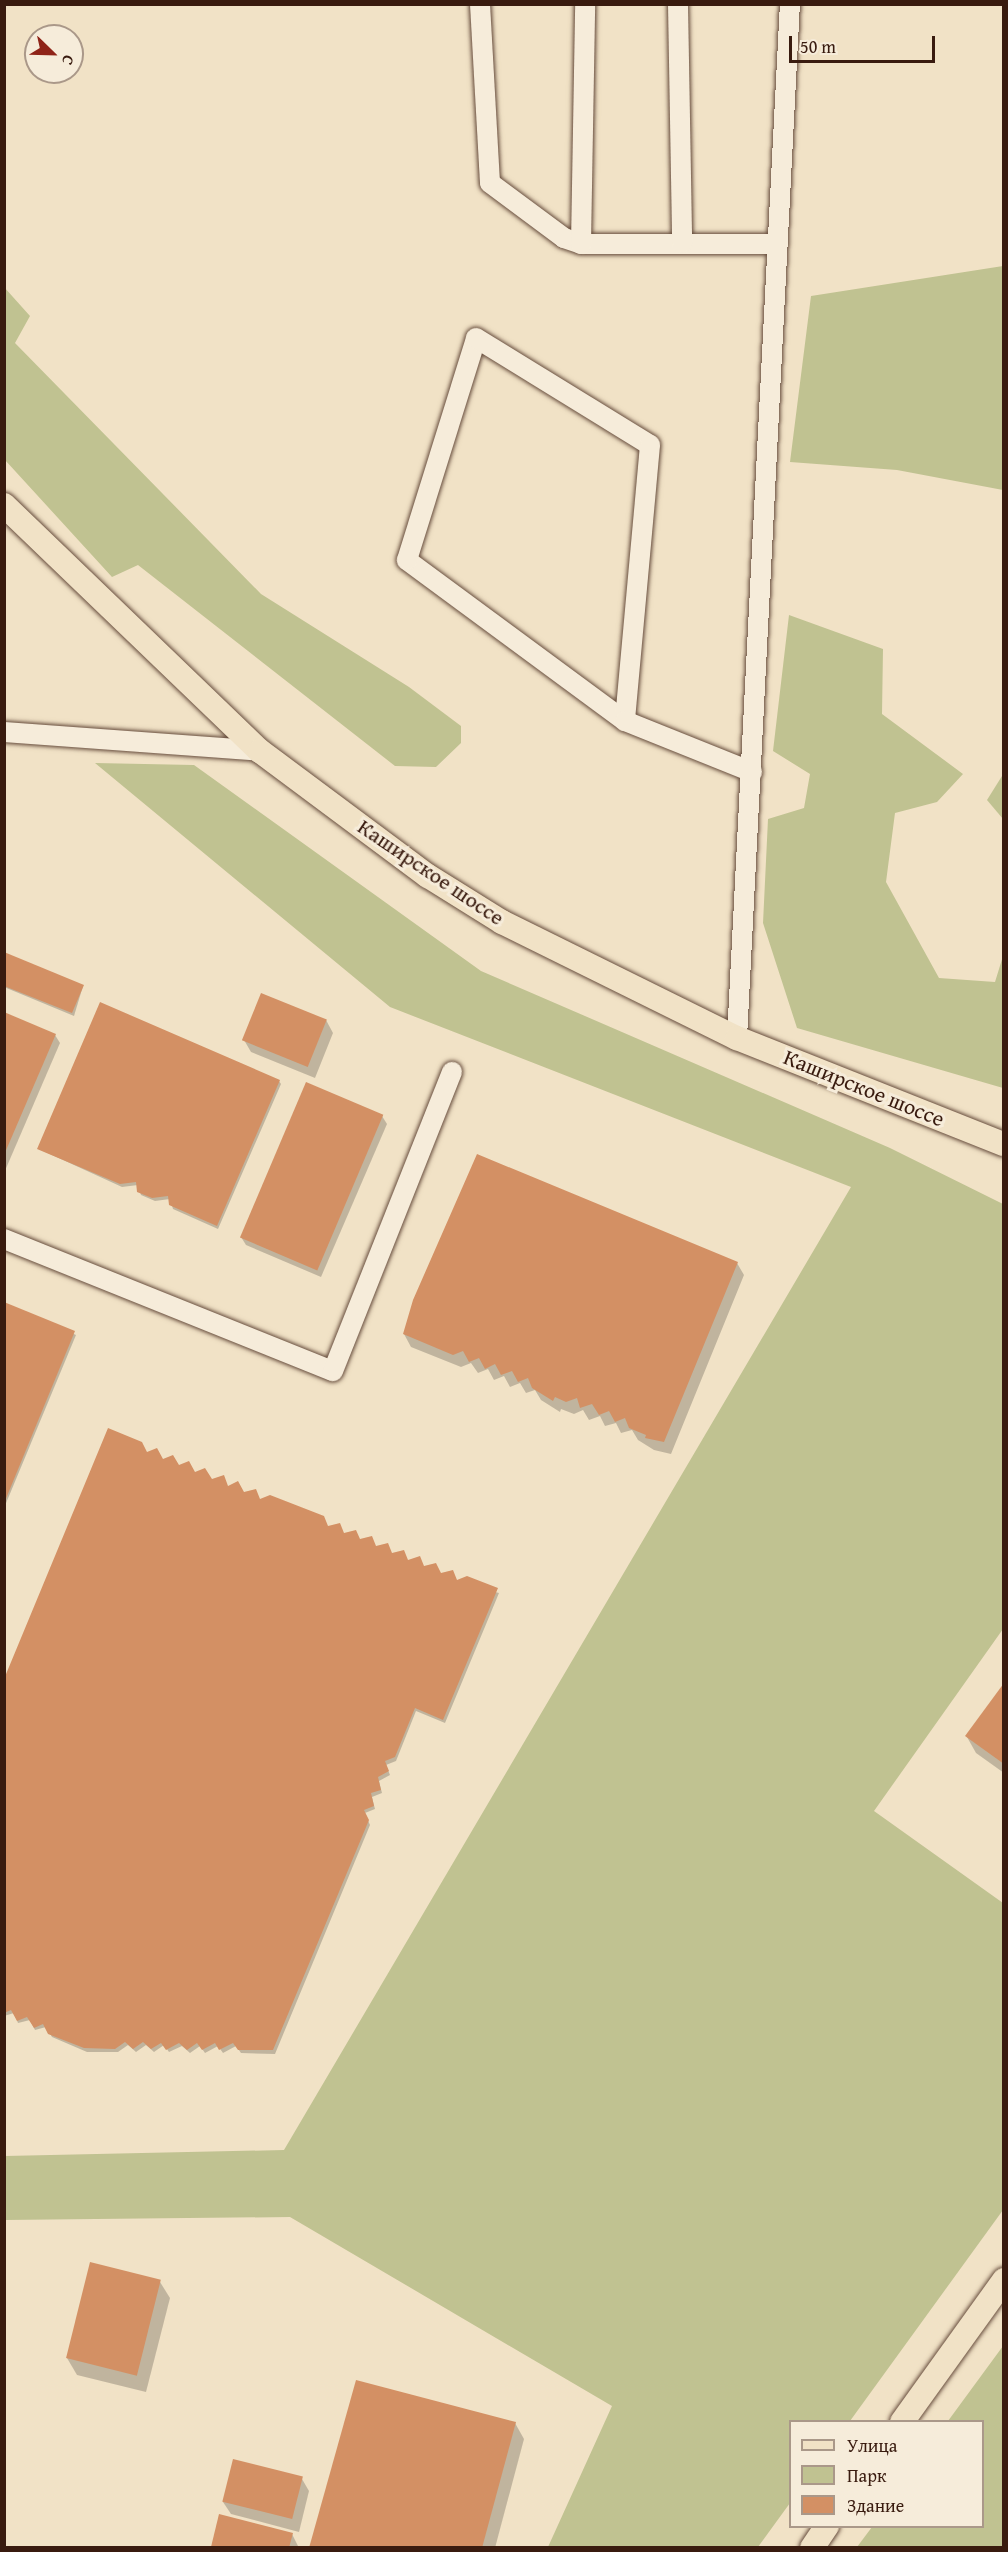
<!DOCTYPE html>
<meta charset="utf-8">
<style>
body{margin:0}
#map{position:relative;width:1008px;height:2552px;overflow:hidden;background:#f1e2c6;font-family:"Gentium Book Plus",serif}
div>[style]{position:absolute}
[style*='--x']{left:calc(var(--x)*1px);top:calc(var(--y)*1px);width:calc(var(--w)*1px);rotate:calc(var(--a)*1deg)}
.green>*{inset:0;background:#c0c291}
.shadow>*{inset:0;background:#0003}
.building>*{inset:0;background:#d39064;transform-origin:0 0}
.roads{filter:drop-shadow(0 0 2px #674d3d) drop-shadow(0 0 2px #674d3d)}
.minor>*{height:20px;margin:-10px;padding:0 10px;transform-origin:10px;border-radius:10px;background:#f6ecda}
.major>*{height:24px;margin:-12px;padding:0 12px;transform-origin:12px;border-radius:12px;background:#f1e2c6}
span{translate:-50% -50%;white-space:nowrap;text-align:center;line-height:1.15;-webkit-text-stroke:6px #f6ecda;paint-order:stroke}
.street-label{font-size:22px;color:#391b0f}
.frame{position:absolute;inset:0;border:6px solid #391b0f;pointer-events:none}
.legend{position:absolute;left:789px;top:2420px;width:195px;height:108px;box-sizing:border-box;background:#f6ecda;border:2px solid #aa9889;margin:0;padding:8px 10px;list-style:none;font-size:18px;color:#391b0f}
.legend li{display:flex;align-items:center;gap:12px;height:30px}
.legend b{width:30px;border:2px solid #aa9889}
.north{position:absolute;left:24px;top:24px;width:60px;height:60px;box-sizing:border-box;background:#f6ecda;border:2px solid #aa9889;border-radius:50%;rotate:113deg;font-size:16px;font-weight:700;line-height:24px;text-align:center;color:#391b0f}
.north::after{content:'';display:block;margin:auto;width:21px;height:27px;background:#8f2418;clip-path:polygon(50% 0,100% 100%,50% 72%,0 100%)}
.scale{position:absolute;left:789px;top:36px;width:146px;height:27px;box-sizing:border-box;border:3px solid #391b0f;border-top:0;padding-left:8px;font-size:18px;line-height:21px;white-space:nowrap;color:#391b0f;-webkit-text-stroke:4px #f6ecda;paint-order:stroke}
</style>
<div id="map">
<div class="green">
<div style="clip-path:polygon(1003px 266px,1003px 490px,897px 470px,790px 462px,811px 296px)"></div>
<div style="clip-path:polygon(4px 287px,30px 316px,15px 343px,261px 594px,409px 687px,461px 726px,461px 743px,436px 767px,395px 766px,138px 565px,112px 577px,5px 460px)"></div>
<div style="clip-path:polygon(789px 615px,883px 649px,882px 714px,963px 774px,937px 802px,895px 813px,886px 882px,939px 978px,995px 982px,1003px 956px,1003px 1088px,797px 1028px,763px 923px,768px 819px,804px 808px,810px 774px,773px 751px)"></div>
<div style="clip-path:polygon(95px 763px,194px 765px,481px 971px,890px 1148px,1003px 1204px,1003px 1629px,874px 1811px,1003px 1903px,1003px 2210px,850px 2421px,790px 2422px,790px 2503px,758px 2547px,548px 2547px,612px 2406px,290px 2217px,5px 2220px,5px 2156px,284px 2150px,851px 1187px,390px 1007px)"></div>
<div style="clip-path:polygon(1002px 776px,1004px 776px,1003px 819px,987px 800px)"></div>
<div style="clip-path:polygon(1003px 2346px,1003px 2547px,857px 2547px,872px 2527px,982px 2526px,982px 2422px,948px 2421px)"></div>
</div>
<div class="shadow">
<div style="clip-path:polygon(4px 956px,83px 986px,74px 1016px,4px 987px)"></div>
<div style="clip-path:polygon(4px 1013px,55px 1035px,60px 1043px,4px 1173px)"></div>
<div style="clip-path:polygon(326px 1020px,333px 1033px,315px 1078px,251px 1052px,244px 1040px)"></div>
<div style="clip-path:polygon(279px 1081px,281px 1084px,218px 1229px,173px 1209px,170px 1199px,155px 1201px,141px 1195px,138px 1185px,122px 1187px,39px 1149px)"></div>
<div style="clip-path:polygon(382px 1116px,387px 1124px,321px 1277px,246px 1245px,241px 1237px)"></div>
<div style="clip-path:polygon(737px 1263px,744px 1275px,671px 1454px,654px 1450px,638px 1440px,632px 1430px,621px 1433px,616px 1423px,605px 1426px,600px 1416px,589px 1420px,583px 1410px,574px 1414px,561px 1409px,560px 1412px,541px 1400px,535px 1390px,526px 1393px,520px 1383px,510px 1387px,504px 1376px,494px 1380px,488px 1369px,478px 1373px,471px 1363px,461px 1367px,411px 1347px,404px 1334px)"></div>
<div style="clip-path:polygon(4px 1303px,76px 1335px,4px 1508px)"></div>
<div style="clip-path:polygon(147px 1454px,457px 1582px,499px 1593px,445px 1723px,416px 1711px,396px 1761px,386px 1765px,390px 1775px,379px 1781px,382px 1793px,372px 1797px,375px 1809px,365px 1813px,370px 1825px,275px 2054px,241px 2053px,236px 2046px,223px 2053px,218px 2046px,205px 2053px,200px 2046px,190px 2053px,182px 2046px,169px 2052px,164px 2045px,154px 2052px,146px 2045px,136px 2052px,128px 2045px,118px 2052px,87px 2052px,52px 2037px,46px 2027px,35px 2030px,30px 2020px,18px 2023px,14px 2013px,4px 2016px,4px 1683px)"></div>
<div style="clip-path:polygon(1004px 1686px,1004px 1773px,976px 1753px,967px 1737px)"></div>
<div style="clip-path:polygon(160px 2282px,170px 2298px,146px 2392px,77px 2375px,67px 2358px)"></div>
<div style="clip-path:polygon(515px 2423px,524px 2439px,495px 2548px,311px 2548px)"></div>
<div style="clip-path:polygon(302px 2479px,309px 2491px,299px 2532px,231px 2514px,223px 2502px)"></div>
<div style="clip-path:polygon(292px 2534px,299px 2548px,213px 2547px)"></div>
</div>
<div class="building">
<div style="clip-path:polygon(4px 952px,84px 985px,72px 1013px,4px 986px)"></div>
<div style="left:261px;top:993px;width:71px;height:51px;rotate:22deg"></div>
<div style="clip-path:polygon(100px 1002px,280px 1080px,217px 1226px,169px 1205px,168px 1196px,152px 1198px,137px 1192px,136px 1182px,120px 1184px,37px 1149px)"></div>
<div style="clip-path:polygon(4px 1012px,56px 1034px,4px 1155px)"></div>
<div style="left:306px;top:1082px;width:84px;height:169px;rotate:23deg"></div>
<div style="clip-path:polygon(477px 1154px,738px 1262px,664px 1442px,645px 1438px,646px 1435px,629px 1428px,625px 1418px,615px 1422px,609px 1411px,599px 1415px,592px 1404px,580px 1408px,577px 1398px,566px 1402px,555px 1397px,553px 1401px,532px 1388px,528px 1378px,518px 1382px,512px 1371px,501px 1375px,495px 1364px,485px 1369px,479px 1358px,469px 1362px,463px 1351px,453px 1355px,403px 1334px,413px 1300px)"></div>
<div style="clip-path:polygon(4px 1302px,75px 1331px,5px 1501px,4px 1501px)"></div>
<div style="clip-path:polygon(108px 1428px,142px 1442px,147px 1452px,157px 1448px,163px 1459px,173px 1455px,179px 1465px,189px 1461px,195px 1472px,205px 1468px,212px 1479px,224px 1475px,228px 1486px,238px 1481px,244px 1492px,256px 1489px,260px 1499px,270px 1495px,324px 1516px,328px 1526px,340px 1523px,344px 1533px,356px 1530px,360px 1539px,372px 1536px,376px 1546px,388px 1543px,392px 1553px,404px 1550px,408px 1560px,420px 1556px,424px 1566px,436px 1563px,441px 1573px,453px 1570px,457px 1580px,467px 1576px,498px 1588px,443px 1720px,415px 1708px,395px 1757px,385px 1761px,389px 1771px,378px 1777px,381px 1790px,371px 1793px,374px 1806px,364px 1810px,369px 1820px,273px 2050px,238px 2050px,233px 2043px,219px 2050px,215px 2043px,202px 2050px,197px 2043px,187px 2050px,179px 2043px,166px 2050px,161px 2043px,151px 2049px,143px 2042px,133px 2049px,125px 2042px,115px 2049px,84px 2048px,48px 2034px,43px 2024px,34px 2028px,27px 2017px,17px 2021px,11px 2010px,4px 2013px,4px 1679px)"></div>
<div style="clip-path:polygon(1004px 1683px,1004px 1764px,965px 1736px)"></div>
<div style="left:90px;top:2262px;width:73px;height:99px;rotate:14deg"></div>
<div style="clip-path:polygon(356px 2380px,516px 2422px,482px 2548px,309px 2548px)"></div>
<div style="left:233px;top:2459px;width:72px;height:44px;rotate:14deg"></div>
<div style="clip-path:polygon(219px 2514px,293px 2533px,289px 2548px,211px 2547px)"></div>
</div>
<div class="roads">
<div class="minor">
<div style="--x:480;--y:4;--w:179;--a:86.8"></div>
<div style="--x:490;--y:183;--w:92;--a:36.6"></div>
<div style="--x:564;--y:238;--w:18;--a:19"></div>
<div style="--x:581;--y:244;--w:196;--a:0"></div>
<div style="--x:678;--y:4;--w:239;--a:89"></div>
<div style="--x:581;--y:244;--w:240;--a:-89"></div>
<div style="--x:625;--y:721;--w:271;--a:-143.6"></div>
<div style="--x:407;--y:560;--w:232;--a:-72.7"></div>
<div style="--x:476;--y:338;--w:204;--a:31.6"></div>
<div style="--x:650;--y:445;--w:277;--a:95.2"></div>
<div style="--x:625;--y:721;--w:137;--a:21.9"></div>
<div style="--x:4;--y:732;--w:257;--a:4.2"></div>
<div style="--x:737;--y:1038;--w:1035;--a:-87.07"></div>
<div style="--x:4;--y:1239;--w:354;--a:21.9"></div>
<div style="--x:333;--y:1371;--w:322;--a:-68.3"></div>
</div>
<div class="major">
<div style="--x:4;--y:505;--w:355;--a:43.9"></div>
<div style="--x:260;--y:751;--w:209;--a:36.7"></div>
<div style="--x:428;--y:876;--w:87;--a:31.9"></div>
<div style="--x:502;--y:922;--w:262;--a:26.3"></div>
<div style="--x:737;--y:1038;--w:287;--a:21.7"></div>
<div style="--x:902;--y:2422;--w:175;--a:-54.3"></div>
<div style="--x:812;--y:2548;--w:27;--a:-56"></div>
</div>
</div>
<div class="street-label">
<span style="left:431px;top:872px;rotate:34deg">Каширское шоссе</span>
<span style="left:864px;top:1088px;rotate:22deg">Каширское шоссе</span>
</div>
<div class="frame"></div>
<ul class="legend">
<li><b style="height:8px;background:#f1e2c6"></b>Улица</li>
<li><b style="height:16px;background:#c0c291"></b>Парк</li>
<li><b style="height:16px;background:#d39064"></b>Здание</li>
</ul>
<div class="north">С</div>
<div class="scale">50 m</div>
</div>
